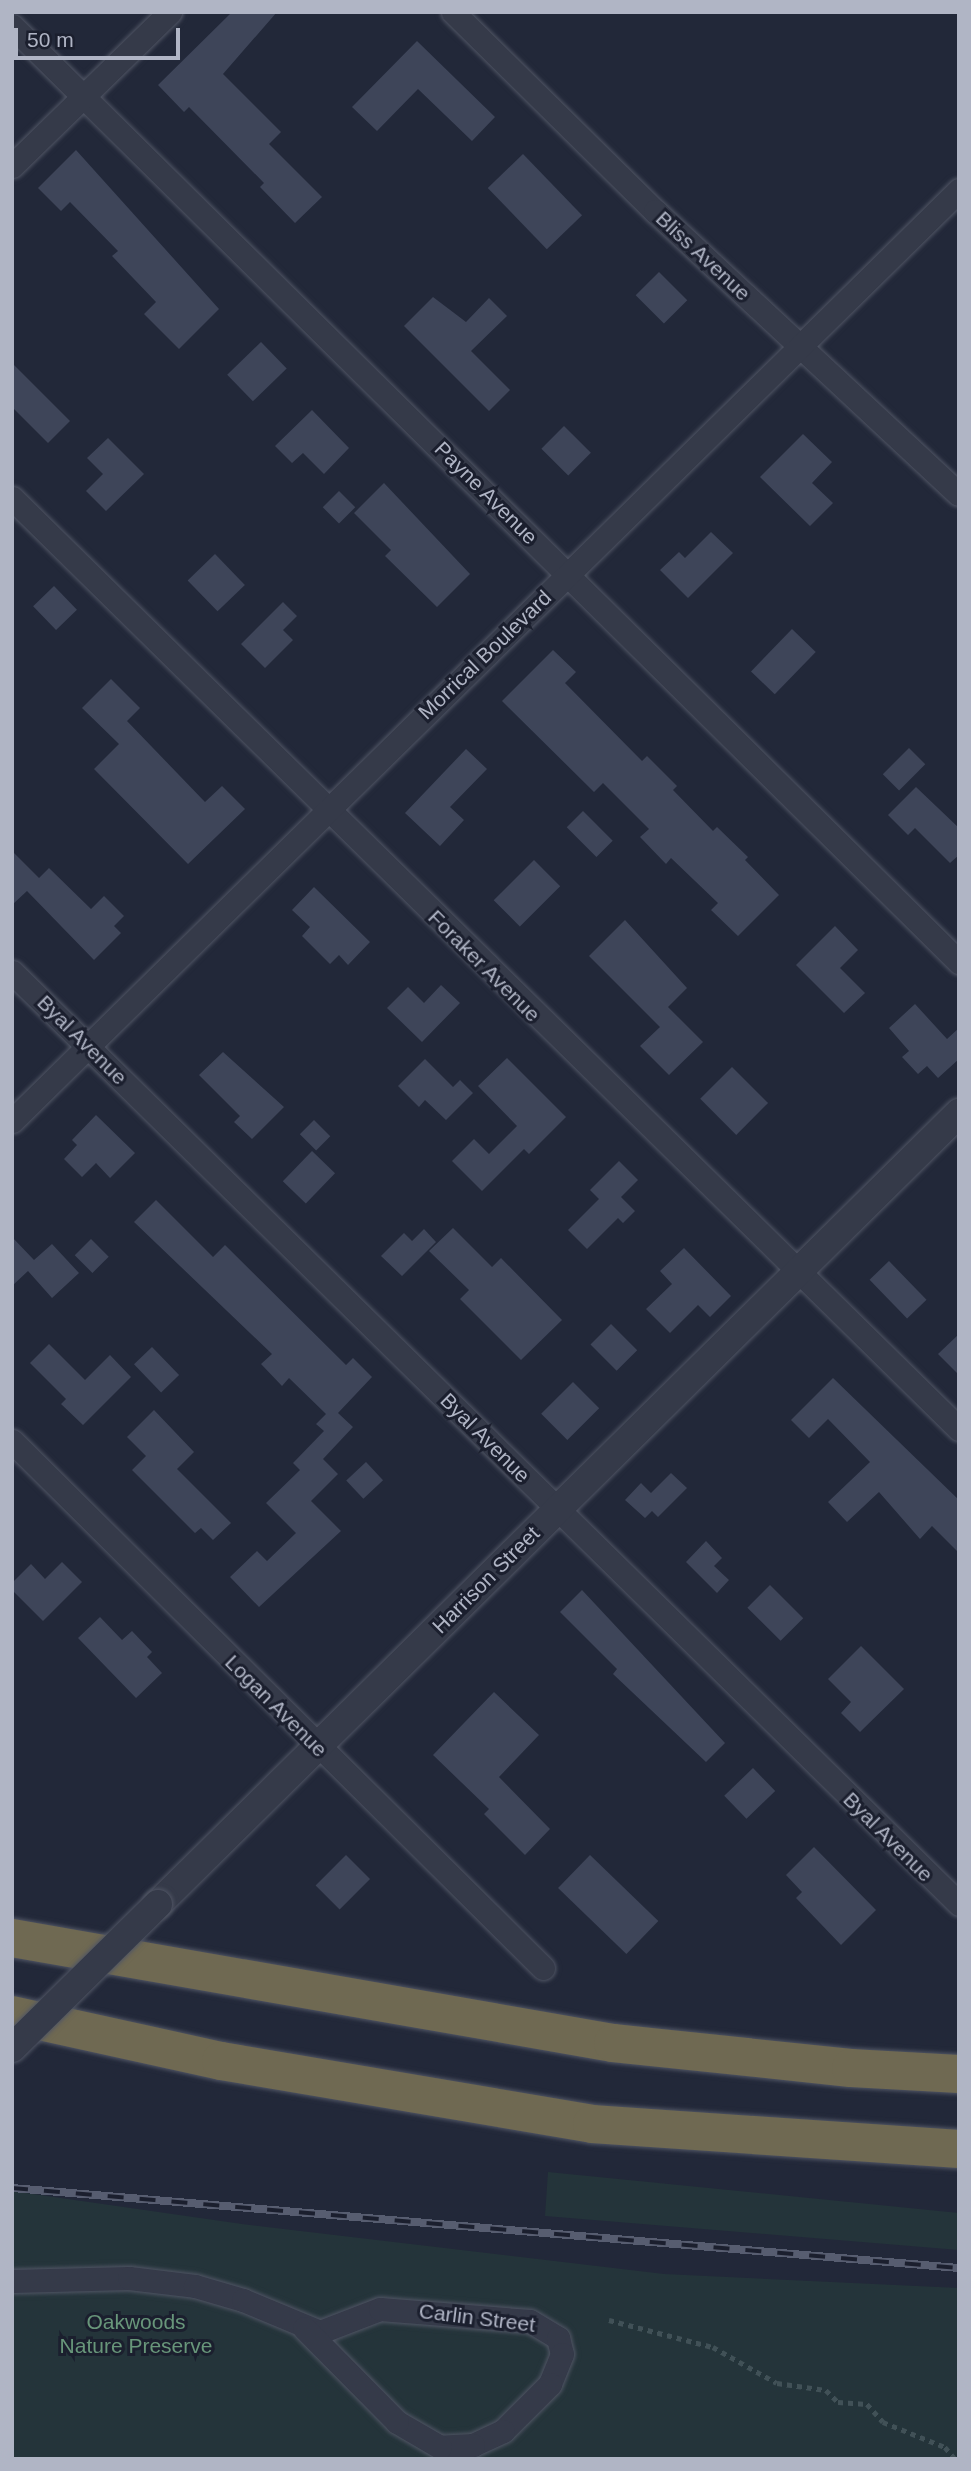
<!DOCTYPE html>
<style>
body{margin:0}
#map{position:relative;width:971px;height:2471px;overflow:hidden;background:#222839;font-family:Arial,sans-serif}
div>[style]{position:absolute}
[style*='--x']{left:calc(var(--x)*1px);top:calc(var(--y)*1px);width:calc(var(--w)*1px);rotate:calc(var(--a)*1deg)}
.green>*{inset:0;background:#24343a}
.building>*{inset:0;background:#3e4559;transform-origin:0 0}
.path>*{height:4.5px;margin-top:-2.25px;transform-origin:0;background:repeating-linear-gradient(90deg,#415157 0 5px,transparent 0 10px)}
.roads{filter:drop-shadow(0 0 2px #505564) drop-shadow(0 0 2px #505564)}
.minor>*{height:23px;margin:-11.5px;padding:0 11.5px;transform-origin:11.5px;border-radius:11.5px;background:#353a49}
.tertiary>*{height:28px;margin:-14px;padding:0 14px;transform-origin:14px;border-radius:14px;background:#353a49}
.motorway>*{height:38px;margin:-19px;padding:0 19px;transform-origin:19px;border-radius:19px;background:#6f6952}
.rail>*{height:8px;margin-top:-4px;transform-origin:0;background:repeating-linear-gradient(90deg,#1b1f2e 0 16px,#575d70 0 32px);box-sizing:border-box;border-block:2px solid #575d70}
.bridges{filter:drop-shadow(0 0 2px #505564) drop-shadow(0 0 2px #505564)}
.tertiary-bridge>*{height:28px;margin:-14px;padding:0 14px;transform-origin:14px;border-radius:14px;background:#353a49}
span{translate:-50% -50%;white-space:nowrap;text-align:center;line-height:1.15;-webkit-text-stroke:6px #1b1f2e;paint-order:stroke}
.street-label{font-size:21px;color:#b0b5c5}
.park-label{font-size:21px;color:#68967a}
.frame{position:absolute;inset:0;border:14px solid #b0b5c5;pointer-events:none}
.scale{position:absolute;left:14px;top:28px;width:166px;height:32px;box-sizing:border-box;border:4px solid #b0b5c5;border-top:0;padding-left:9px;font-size:21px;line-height:24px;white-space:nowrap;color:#b0b5c5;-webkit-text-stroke:5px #1b1f2e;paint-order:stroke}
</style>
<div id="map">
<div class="green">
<div style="clip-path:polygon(548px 2172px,959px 2213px,959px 2250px,545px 2216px)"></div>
<div style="clip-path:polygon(12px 2191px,242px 2224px,664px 2274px,959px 2288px,959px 2459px,12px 2459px)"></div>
</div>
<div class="building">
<div style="clip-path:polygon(232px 12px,277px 12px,223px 74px,281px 132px,269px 144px,322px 197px,295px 223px,260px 187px,264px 183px,189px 107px,184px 112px,158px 85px)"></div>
<div style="clip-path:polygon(417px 41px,495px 117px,472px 141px,418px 89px,377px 131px,352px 107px)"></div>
<div style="clip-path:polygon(76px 150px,219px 309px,179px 349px,144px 314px,156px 302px,112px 256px,118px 251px,70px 202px,61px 211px,38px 188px)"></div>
<div style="left:523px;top:154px;width:85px;height:49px;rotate:46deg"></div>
<div style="left:659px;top:272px;width:40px;height:33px;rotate:45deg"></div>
<div style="clip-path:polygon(433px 297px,466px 322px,489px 298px,507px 316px,471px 351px,510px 390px,489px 411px,404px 326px)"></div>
<div style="left:261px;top:342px;width:37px;height:47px;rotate:46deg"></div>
<div style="clip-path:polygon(12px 363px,70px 421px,48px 443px,12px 407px)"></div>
<div style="clip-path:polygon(312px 410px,349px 448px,324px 474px,303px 453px,292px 463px,275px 446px)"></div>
<div style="left:564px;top:426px;width:38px;height:32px;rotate:45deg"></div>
<div style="clip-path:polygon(803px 434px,832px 462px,812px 483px,833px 503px,810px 526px,760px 477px)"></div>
<div style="clip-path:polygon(108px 438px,144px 474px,106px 511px,86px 491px,103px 474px,87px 458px)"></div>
<div style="clip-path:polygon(384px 483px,470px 574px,437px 607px,385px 556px,391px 550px,354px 513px)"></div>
<div style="left:339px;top:491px;width:23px;height:23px;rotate:45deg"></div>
<div style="clip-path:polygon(711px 532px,733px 553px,688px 598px,660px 570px,679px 552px,685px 558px)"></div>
<div style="left:215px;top:554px;width:43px;height:38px;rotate:46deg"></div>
<div style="left:54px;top:586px;width:33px;height:29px;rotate:46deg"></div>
<div style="clip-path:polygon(283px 602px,297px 616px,283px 630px,293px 640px,265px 668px,241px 644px)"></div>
<div style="left:792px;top:629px;width:33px;height:59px;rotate:44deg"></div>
<div style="clip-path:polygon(553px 650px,576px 672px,565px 683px,642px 761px,647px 756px,677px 786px,673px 790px,713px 831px,717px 827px,748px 857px,745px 860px,779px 895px,738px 936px,711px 910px,718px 903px,671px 858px,666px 864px,640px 837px,649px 829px,603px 783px,594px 792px,502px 701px)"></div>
<div style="clip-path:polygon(111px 679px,140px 708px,127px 721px,205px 802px,222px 786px,245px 809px,188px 864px,94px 769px,119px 744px,82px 708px)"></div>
<div style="left:909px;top:748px;width:23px;height:37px;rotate:45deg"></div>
<div style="clip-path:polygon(466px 749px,487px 769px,450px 807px,464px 820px,440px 846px,405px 813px)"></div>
<div style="clip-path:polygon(916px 787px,959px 828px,959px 855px,950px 863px,915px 828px,908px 835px,888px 815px)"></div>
<div style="left:583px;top:811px;width:42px;height:23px;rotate:45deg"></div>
<div style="clip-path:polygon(12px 851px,39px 878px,49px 868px,91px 909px,104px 896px,124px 916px,114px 926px,121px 933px,94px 960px,27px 891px,12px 905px)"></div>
<div style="left:534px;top:860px;width:37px;height:57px;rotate:45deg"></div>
<div style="clip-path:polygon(314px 887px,370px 942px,348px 965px,339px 955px,330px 964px,302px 936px,310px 927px,292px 910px)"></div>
<div style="clip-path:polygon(625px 920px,687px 988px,668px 1007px,703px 1042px,669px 1075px,640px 1046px,660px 1027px,589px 956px)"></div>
<div style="clip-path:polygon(835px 926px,858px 950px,840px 968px,865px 993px,844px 1013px,796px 965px)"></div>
<div style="clip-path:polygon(441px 985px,460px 1003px,422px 1042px,387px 1008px,408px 987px,424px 1003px)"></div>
<div style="clip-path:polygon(915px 1004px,947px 1039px,959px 1028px,959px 1059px,938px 1078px,927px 1066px,918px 1074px,902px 1057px,909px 1051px,889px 1028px)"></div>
<div style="clip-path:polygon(223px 1052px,284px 1107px,252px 1139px,234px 1122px,240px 1116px,199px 1075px)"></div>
<div style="clip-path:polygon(507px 1058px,566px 1117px,529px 1154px,524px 1149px,482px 1191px,452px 1161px,474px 1139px,489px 1154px,517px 1126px,478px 1086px)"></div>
<div style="clip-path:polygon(425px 1059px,453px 1087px,460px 1080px,473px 1093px,446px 1120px,425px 1100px,419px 1107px,398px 1086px)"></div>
<div style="left:732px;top:1067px;width:51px;height:45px;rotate:45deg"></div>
<div style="clip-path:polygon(96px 1115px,135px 1153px,110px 1178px,96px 1163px,82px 1177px,64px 1159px,77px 1145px,72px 1140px)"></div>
<div style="left:314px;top:1120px;width:23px;height:20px;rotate:45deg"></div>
<div style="left:312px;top:1151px;width:32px;height:42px;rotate:44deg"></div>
<div style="clip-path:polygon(619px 1161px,638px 1180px,621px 1197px,635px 1211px,623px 1223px,618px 1218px,587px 1249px,568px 1230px,599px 1199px,590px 1190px)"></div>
<div style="clip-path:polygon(156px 1200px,213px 1257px,225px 1245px,346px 1365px,353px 1358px,372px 1377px,338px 1413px,353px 1427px,323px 1459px,338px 1474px,311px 1501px,341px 1531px,259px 1607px,230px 1577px,257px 1551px,267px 1561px,296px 1533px,266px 1503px,300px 1470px,293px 1463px,324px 1431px,316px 1424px,326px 1414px,289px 1378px,282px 1386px,261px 1364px,272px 1354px,134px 1222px)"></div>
<div style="clip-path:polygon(453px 1228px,492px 1267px,501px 1258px,562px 1320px,521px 1360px,460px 1299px,469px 1290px,429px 1251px)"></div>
<div style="clip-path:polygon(424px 1229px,436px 1242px,402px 1276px,381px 1256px,404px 1233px,412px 1241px)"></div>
<div style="clip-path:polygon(12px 1237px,34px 1260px,52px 1244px,79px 1273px,52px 1298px,28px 1271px,12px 1286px)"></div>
<div style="left:91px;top:1239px;width:25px;height:23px;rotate:45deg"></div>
<div style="clip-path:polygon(684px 1248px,731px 1296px,710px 1317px,698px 1305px,670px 1333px,646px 1309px,672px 1284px,660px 1271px)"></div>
<div style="left:889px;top:1261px;width:54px;height:27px;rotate:46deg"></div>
<div style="left:611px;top:1324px;width:37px;height:29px;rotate:45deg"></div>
<div style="clip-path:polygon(959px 1334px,959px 1375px,938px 1354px)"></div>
<div style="clip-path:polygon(49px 1344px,85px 1380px,110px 1355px,131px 1377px,83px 1425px,61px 1404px,66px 1399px,30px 1363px)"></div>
<div style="left:152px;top:1347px;width:39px;height:25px;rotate:46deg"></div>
<div style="clip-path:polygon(833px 1378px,959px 1500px,959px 1553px,932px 1526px,920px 1539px,879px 1492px,847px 1522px,828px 1502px,870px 1462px,828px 1419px,809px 1438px,791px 1420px)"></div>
<div style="left:573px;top:1382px;width:37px;height:45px;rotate:45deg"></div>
<div style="clip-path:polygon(154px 1410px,194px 1452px,177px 1469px,231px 1523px,213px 1540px,201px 1528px,195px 1533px,132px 1470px,146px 1456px,127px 1437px)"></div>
<div style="left:366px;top:1462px;width:25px;height:27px;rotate:47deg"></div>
<div style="clip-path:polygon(671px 1473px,687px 1488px,658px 1517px,652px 1511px,645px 1518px,625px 1500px,641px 1483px,651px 1493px)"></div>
<div style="clip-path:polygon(706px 1541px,722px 1558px,714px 1566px,729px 1580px,717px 1593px,686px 1562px)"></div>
<div style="clip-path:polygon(62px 1562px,82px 1582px,43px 1621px,12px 1590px,12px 1583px,31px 1564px,45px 1579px)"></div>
<div style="left:770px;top:1585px;width:47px;height:32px;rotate:45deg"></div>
<div style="clip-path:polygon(582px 1590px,725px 1743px,706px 1762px,613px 1674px,617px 1669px,560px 1612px)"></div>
<div style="clip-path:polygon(100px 1617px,122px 1640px,132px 1631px,152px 1652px,147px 1657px,162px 1673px,136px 1698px,78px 1638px)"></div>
<div style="clip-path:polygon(861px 1646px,904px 1689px,860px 1732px,841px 1713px,851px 1702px,828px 1679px)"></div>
<div style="clip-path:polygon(494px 1692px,539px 1735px,499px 1777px,550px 1829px,525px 1855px,484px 1814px,489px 1809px,433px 1755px)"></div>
<div style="left:753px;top:1768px;width:32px;height:40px;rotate:46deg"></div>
<div style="clip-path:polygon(814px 1847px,876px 1910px,841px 1945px,796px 1898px,802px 1892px,786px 1875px)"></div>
<div style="left:346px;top:1855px;width:34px;height:43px;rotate:45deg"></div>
<div style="left:590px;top:1855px;width:95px;height:46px;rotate:44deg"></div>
</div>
<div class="path">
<div style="--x:609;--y:2320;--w:107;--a:14.6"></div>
<div style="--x:713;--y:2347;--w:73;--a:29.4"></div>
<div style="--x:777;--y:2383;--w:49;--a:8.1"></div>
<div style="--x:826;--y:2390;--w:17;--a:45"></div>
<div style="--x:838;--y:2402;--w:29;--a:4"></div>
<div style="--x:867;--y:2404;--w:24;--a:48"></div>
<div style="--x:883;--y:2422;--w:67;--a:22"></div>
<div style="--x:945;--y:2447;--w:16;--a:50"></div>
</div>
<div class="roads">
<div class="minor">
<div style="--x:453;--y:12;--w:284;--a:44.6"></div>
<div style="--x:655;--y:211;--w:415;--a:43"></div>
<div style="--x:12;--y:26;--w:1332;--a:44.67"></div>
<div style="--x:12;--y:166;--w:221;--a:-44.3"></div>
<div style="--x:12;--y:498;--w:1328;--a:44.51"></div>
<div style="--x:12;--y:972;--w:1329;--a:44.54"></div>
<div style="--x:12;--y:1121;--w:1328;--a:-44.51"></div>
<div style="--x:12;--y:1441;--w:748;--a:44.78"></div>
<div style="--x:12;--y:2281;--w:117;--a:-1.5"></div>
<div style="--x:129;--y:2278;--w:66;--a:6.9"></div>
<div style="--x:195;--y:2286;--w:50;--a:16.3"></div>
<div style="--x:243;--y:2300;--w:83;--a:22.6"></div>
<div style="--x:320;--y:2332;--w:64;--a:-21"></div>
<div style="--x:380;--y:2309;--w:150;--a:4.6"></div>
<div style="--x:530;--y:2321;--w:33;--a:31"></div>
<div style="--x:558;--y:2338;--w:16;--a:76"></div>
<div style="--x:562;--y:2354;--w:32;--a:112"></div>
<div style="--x:550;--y:2384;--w:66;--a:135"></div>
<div style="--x:503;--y:2431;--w:33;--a:155"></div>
<div style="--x:473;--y:2445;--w:33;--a:177"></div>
<div style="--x:440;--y:2447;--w:50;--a:-149.8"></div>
<div style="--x:397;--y:2422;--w:132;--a:-134.7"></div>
</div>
<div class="tertiary">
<div style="--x:158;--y:1904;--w:1126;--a:-44.64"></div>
</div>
<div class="motorway">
<div style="--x:12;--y:1938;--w:610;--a:9.91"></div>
<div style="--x:613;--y:2043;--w:239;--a:6"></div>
<div style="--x:851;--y:2068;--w:108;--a:3.2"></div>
<div style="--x:12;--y:2015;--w:214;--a:12.4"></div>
<div style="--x:221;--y:2061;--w:376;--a:9.6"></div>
<div style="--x:592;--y:2124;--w:368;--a:3.9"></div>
</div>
</div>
<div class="rail">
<div style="--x:12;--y:2188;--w:950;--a:4.83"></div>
</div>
<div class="bridges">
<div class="tertiary-bridge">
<div style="--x:12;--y:2048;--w:205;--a:-44.6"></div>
</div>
</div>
<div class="street-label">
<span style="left:703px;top:256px;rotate:43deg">Bliss Avenue</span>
<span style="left:486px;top:493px;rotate:45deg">Payne Avenue</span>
<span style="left:485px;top:655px;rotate:-44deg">Morrical Boulevard</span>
<span style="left:484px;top:966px;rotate:45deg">Foraker Avenue</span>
<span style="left:82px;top:1040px;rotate:45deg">Byal Avenue</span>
<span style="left:485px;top:1438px;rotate:45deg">Byal Avenue</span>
<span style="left:486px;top:1580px;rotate:-45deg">Harrison Street</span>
<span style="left:276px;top:1706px;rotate:45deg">Logan Avenue</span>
<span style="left:888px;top:1837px;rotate:45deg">Byal Avenue</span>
<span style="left:477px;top:2318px;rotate:7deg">Carlin Street</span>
</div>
<div class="park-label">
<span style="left:136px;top:2334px">Oakwoods<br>Nature Preserve</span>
</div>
<div class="frame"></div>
<div class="scale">50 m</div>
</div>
